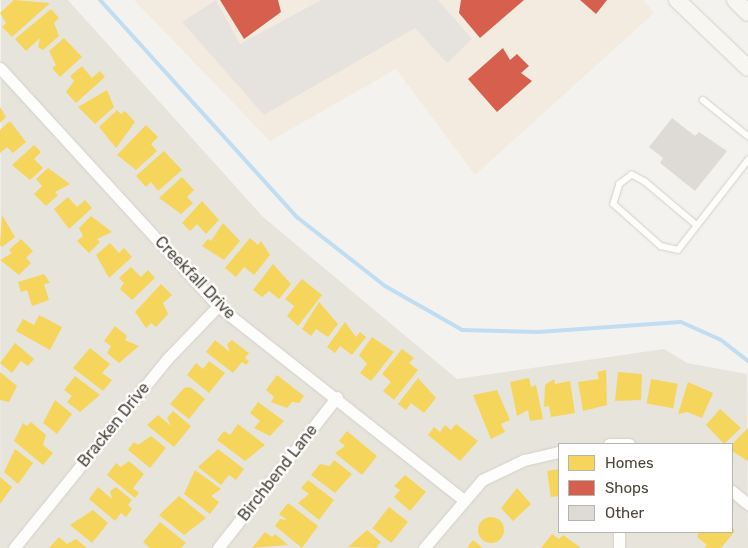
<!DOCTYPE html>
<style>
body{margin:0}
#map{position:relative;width:748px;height:548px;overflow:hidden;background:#f4f2ee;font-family:Rubik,sans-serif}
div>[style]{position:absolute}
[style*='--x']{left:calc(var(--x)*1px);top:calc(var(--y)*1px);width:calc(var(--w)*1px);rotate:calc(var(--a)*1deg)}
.residential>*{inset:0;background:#e7e4dc}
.commercial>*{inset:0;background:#f3ebdf}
.parking>*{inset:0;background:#e6e3df}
.homes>*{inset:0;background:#f6d55c;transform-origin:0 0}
.round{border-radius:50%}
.shops>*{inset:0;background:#d6604d}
.stream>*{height:4px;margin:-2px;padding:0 2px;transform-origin:2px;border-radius:2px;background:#c0ddf1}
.building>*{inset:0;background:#dedbd6}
.roads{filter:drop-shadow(0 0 1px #d2d0cb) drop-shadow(0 0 1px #d2d0cb)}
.service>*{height:5.5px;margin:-2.75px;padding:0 2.75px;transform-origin:2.75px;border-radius:2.75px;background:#fdfdfc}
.minor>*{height:11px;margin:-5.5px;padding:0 5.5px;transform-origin:5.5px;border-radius:5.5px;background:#fdfdfc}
.secondary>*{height:16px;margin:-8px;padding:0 8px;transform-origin:8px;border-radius:8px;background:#f7f6f1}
span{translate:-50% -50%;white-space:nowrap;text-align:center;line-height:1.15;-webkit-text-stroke:5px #fff;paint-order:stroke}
.street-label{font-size:16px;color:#4b4439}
.legend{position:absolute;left:558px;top:443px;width:175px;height:90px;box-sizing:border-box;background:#fff;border:1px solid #b7b4b0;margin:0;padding:6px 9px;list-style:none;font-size:15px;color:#4b4439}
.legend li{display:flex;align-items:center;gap:10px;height:25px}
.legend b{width:25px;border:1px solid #b7b4b0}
</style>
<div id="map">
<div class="residential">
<div style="clip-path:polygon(evenodd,1px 0,68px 0,262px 216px,457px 379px,664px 349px,687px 363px,747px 374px,748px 548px,0 548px,1px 0,559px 444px,732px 444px,732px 532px,559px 532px,559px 444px)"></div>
</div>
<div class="commercial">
<div style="clip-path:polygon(134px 0,644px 0,654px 13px,475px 175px,396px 69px,270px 141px)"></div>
</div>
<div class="parking">
<div style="clip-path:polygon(216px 0,240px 44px,321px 0,438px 0,472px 39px,447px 63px,415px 28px,264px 115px,182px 22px)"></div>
</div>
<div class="homes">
<div style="clip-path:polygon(14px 0,50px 3px,12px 37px,2px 27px,6px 23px,0 13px)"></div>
<div style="clip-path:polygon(51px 9px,59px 18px,54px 23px,59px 36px,43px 50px,38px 47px,40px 38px,26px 51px,15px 39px)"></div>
<div style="clip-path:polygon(64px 38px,82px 57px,60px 77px,52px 68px,56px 65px,49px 51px)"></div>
<div style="clip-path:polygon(82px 66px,92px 78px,100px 71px,105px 77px,76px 103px,66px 92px,74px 81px,70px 76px)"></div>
<div style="clip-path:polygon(107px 90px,114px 107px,95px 124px,78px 107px)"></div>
<div style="clip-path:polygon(0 107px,6px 117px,0 123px)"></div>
<div style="clip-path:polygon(117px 110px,121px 114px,125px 111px,135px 122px,116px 148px,99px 127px)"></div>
<div style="clip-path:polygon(10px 121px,26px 142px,13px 153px,7px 147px,0 153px,0 130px)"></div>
<div style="clip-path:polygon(146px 125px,158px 137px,151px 144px,157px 151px,136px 170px,117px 155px)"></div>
<div style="clip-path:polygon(34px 145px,41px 152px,34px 159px,43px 168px,30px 180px,12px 165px)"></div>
<div style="clip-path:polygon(164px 151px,182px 170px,158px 191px,151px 182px,146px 187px,136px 176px)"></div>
<div style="clip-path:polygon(48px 168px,70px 184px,55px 192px,58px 195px,46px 206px,34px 194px,42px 186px,36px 179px)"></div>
<div style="clip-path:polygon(182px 177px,194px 190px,187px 197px,193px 203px,181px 214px,159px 198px)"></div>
<div style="clip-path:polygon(68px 197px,77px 207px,85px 200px,92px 208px,69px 229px,54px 209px)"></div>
<div style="clip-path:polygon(202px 201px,219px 220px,206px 234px,197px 224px,190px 231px,182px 223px)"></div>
<div style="clip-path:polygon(2px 215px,15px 237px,2px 247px,0 245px)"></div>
<div style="clip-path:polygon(91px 216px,112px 232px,97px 239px,100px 242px,89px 253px,77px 241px,83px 236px,79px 228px)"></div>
<div style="clip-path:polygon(223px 223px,240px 241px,224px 260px,202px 246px,208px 239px,211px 241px)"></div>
<div style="clip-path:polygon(250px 238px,258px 245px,261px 241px,270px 255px,254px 275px,244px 267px,236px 277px,225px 268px)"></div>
<div style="clip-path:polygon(21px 239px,33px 251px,26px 258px,31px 263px,19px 275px,0 260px,12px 253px,9px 250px)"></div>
<div style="clip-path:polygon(110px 243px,119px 253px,124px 248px,132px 257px,109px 278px,96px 255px)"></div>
<div style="clip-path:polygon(273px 264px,291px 284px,279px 299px,269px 291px,262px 297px,253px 290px)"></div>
<div style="clip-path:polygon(131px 267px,141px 277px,148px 270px,155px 278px,132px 300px,120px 289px,124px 283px,119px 278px)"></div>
<div style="clip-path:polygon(44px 274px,50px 283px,44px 284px,49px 300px,32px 306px,27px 290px,21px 292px,18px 282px)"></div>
<div style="clip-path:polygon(302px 279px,322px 295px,298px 326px,287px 316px,294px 306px,285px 299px)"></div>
<div style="clip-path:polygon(161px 284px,172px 295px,163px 303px,168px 314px,156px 327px,151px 323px,146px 328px,135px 312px)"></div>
<div style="clip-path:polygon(319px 302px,338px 324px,328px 337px,316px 329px,311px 336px,302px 329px)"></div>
<div style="clip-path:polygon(39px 315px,62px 327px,50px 350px,16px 331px,23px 319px,34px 325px)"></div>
<div style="clip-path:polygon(345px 322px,356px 337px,360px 332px,366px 337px,352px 355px,340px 346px,335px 353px,327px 347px)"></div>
<div style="clip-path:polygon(115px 326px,127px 336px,125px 340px,139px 346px,119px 363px,107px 353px,111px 346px,104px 341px)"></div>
<div style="clip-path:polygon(372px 337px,394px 352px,371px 381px,360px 373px,367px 364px,359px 355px)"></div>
<div style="clip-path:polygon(215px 340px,230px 352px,227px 344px,232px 340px,249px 353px,245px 358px,249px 361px,246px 365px,242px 362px,233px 373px,206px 352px)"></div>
<div style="clip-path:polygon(15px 343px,34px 359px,28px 366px,21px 361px,12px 373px,0 363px)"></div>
<div style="clip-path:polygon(90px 348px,110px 364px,102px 373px,112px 380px,103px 391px,73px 368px)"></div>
<div style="clip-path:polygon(402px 349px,414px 358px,409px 363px,418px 370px,394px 400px,383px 391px,391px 382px,382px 374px)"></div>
<div style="clip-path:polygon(209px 361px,225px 373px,209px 393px,187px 375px,196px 363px,203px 369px)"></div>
<div style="clip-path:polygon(606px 370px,607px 405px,583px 411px,578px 382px,599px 379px,597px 372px)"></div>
<div style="clip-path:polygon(0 372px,17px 386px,9px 402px,0 400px)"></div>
<div style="clip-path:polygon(618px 372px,642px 374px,641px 400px,615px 401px)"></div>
<div style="clip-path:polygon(277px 375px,304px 396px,299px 403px,292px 402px,287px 408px,271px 402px,274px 397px,266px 390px)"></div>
<div style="clip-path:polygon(75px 376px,100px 395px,80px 412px,67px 402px,72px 396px,64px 390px)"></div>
<div style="clip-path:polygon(418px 378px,436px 398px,424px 413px,411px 403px,406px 410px,398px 404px)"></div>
<div style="clip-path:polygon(529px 378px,531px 387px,536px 385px,543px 419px,530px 421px,528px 410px,517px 416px,510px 382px)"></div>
<div style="clip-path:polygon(554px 379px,555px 384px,570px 381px,575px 413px,551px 417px,549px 406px,544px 407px,545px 385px)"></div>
<div style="left:651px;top:379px;width:27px;height:25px;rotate:10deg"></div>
<div style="clip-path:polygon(688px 382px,713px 393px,702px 418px,687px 412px,678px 414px)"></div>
<div style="clip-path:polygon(190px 387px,205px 399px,189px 419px,170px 404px,184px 388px)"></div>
<div style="clip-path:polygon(497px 390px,510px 420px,501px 424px,505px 432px,491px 439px,473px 395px)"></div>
<div style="clip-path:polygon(55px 400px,72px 414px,57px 434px,43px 423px)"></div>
<div style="clip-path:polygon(258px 402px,284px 421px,270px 436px,254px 428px,260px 421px,250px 413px)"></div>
<div style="clip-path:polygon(720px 409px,741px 428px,724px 444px,706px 425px)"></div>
<div style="clip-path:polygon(173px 411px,191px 426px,174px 447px,147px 425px,158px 415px,171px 426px,167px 418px)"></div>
<div style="clip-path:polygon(31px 422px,46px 435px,43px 445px,53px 453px,43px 465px,14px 441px,23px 423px,27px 426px)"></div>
<div style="clip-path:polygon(238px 424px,265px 445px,245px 461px,217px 440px,224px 431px,230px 435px)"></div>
<div style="clip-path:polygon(456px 424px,478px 441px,460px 461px,428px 435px,434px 427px,440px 432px,445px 425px,451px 430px)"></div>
<div style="clip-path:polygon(748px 428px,748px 461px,732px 451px,732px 444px)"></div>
<div style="clip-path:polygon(347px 431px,377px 456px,362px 475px,335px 453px,345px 446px,339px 441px)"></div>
<div style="clip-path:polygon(151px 436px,166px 448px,150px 468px,128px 450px,134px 442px,138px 445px)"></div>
<div style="clip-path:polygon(15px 449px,33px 463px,18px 484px,4px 472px)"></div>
<div style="clip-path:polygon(218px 449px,244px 469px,236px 480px,229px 475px,221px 485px,198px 467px)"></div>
<div style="clip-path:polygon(334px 460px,352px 474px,335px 493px,311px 475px,320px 464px,330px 466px)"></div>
<div style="clip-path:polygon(129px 461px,144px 474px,133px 488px,139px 493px,135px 498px,107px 475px,116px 463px,121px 467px)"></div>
<div style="clip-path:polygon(559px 469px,559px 496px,551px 497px,547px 471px)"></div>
<div style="clip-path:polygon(195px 470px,221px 489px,211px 496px,219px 502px,210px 514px,184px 494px)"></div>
<div style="clip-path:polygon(405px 475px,426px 492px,410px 511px,394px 497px,400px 490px,394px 486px)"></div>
<div style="clip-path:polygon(0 477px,12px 487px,0 504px)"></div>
<div style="clip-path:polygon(308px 480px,334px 500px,319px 520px,298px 503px,309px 494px,301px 488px)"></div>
<div style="clip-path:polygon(98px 487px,112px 499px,110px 491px,116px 487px,132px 500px,128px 505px,132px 509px,126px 517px,121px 513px,115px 521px,89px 499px)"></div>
<div style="clip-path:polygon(517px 488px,531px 504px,513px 521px,501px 508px)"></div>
<div style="clip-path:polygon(179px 496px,206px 518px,184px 535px,159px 515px)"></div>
<div style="clip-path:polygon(288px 503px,318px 526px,302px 548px,275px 526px,280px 519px,287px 520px,279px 514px)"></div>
<div style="left:389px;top:507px;width:24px;height:27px;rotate:38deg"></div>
<div style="clip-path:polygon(93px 510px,108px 523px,92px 543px,70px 525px)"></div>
<div class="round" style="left:478px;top:517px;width:26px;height:26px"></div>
<div style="clip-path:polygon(160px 522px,186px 543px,181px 548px,150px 548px,143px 542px)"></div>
<div style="clip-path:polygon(732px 528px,735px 531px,721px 548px,704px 548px,707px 545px,697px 537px,699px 532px,732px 532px)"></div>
<div style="clip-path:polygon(367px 530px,381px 542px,376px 548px,348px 547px)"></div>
<div style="clip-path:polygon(265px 532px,272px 537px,275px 534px,288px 545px,252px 548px)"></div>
<div style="clip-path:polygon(552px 534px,559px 539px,563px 535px,581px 548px,541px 548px)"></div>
<div style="clip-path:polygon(59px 537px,67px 544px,76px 539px,87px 548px,49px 548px)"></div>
<div style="clip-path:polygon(473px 540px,483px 548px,467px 548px)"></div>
</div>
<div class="shops">
<div style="clip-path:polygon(220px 0,278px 0,281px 12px,244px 39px)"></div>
<div style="clip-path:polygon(461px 0,524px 0,480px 38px,459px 13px)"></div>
<div style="clip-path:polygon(580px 0,607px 0,596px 14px)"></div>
<div style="clip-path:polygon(503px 48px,510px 60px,517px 54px,529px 66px,521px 73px,532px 81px,497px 112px,468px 79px)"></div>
</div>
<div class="stream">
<div style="--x:100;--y:0;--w:294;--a:47.8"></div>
<div style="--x:298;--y:218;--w:110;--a:38"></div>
<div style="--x:385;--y:286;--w:89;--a:29.7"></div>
<div style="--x:462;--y:330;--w:76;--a:1.5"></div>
<div style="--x:538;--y:332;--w:143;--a:-4"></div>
<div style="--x:681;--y:322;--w:44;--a:24.2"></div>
<div style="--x:721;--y:340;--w:34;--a:38"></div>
</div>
<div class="building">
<div style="clip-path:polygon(672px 118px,695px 136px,699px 132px,727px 151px,695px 191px,660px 163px,663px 158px,649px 147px)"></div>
</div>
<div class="roads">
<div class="service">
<div style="--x:703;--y:100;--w:58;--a:38.7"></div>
<div style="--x:697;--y:226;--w:68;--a:-139.8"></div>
<div style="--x:645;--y:182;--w:15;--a:-152"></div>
<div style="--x:632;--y:175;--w:15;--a:143"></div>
<div style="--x:620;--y:184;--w:21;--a:107"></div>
<div style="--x:614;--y:204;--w:63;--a:41.8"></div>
<div style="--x:661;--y:246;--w:17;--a:13"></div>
<div style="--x:678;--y:250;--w:114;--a:-52.1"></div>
</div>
<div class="minor">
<div style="--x:0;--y:68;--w:323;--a:47.5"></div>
<div style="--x:218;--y:306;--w:311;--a:38.3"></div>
<div style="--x:609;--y:444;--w:20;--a:0"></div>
<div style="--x:732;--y:491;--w:21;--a:39"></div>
<div style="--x:14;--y:548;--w:243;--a:-51"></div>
<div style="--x:167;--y:359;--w:74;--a:-46.1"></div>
<div style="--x:218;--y:548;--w:192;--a:-51.8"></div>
<div style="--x:424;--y:548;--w:89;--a:-49.5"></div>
<div style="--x:482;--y:480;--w:47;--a:-25.5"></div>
<div style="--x:524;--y:460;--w:36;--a:-13"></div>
<div style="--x:619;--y:548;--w:16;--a:-90"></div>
</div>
<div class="secondary">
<div style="--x:677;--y:0;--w:98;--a:43.8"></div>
<div style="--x:735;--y:0;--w:18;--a:45"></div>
</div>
</div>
<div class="street-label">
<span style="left:195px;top:278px;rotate:46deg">Creekfall Drive</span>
<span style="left:114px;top:425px;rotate:-51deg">Bracken Drive</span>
<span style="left:278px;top:473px;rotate:-52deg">Birchbend Lane</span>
</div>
<ul class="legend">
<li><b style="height:14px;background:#f6d55c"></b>Homes</li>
<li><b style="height:14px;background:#d6604d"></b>Shops</li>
<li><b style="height:14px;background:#dedbd6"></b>Other</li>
</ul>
</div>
